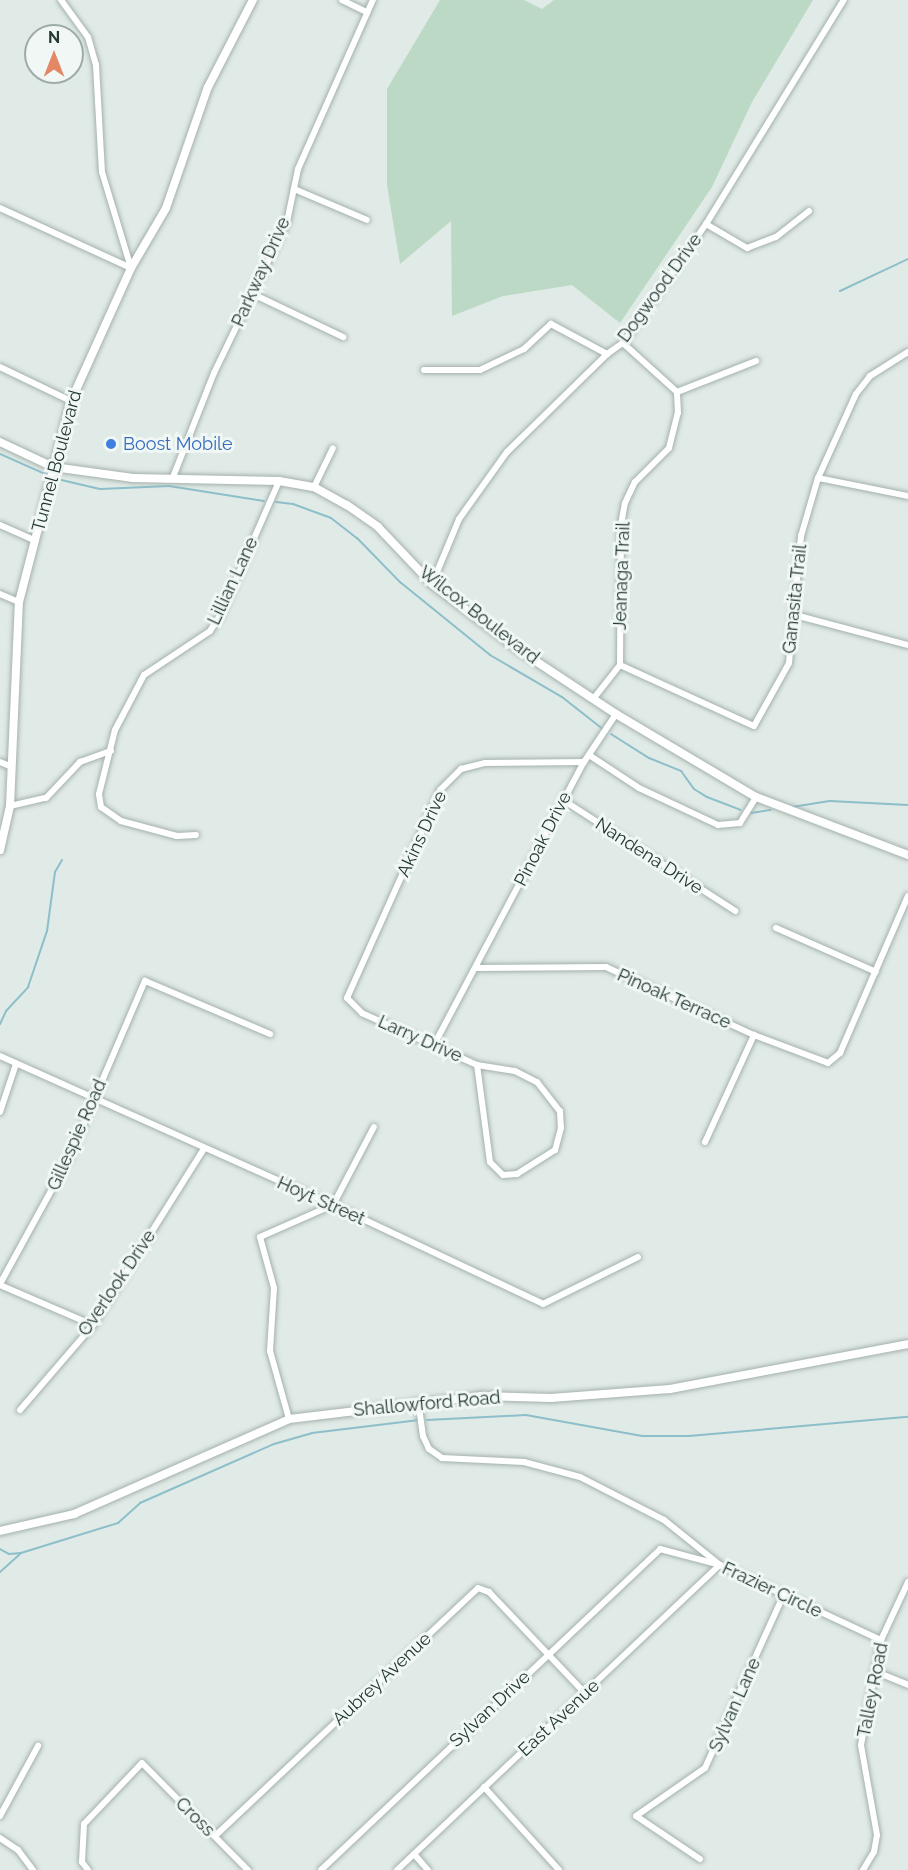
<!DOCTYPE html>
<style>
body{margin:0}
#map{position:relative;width:908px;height:1870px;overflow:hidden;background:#e0eae6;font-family:Raleway,sans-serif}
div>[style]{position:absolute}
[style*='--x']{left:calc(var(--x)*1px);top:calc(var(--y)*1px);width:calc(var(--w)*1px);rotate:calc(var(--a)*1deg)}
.green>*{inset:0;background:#bbd9c4}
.stream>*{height:2px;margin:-1px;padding:0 1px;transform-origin:1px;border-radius:1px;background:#8dbfca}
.roads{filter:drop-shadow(0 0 2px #a4b1ad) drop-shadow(0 0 2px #a4b1ad)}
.street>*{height:6px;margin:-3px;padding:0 3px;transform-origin:3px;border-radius:3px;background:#fff}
.secondary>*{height:8px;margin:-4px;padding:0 4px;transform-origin:4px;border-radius:4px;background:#fff}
.dots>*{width:16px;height:16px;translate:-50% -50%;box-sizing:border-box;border:3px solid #f0f7f4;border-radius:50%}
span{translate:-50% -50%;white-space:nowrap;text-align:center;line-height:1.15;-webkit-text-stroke:6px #f0f7f4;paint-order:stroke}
.street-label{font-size:18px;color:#233833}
.shop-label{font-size:18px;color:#366cbe}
.left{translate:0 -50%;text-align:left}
.north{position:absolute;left:24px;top:24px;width:60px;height:60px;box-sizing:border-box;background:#f0f7f4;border:2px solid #9eaba7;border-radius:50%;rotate:0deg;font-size:16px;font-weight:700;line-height:24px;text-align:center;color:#233833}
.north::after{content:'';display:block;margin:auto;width:21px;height:27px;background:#e48764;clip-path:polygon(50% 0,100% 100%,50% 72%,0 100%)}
</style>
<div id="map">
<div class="green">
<div style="clip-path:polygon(440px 0,524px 0,542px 9px,554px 0,813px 0,752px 102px,712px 187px,620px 323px,572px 285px,503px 296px,452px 316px,451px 221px,400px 264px,387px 185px,387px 89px)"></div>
</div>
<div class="stream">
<div style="--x:840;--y:291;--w:75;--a:-25.2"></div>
<div style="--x:0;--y:454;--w:49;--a:24"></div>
<div style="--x:57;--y:479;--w:44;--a:13.1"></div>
<div style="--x:100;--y:489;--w:69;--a:-2.5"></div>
<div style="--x:169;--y:486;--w:96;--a:9"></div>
<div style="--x:276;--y:502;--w:17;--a:7"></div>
<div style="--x:293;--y:504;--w:40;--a:20.2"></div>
<div style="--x:331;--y:518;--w:33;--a:38"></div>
<div style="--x:357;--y:538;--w:62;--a:45.7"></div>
<div style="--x:400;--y:582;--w:116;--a:39"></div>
<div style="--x:490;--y:655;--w:83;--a:30.3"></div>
<div style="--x:562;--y:697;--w:53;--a:38.2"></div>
<div style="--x:611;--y:734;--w:45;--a:32.3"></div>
<div style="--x:649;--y:758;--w:35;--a:22"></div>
<div style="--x:681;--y:771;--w:22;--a:54"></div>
<div style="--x:694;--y:789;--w:15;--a:32"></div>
<div style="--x:707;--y:797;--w:36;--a:21"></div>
<div style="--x:792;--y:807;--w:38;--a:-9"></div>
<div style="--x:830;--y:801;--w:78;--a:2.9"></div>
<div style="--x:751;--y:813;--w:20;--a:-9"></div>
<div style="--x:0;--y:1024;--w:14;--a:-65"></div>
<div style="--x:6;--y:1011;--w:33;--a:-47"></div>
<div style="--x:28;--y:987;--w:59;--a:-71.3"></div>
<div style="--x:47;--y:931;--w:60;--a:-82.3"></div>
<div style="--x:55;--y:872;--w:14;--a:-60"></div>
<div style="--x:427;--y:1420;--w:99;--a:-2.9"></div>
<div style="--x:526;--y:1415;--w:118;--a:10.3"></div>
<div style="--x:642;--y:1436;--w:47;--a:0"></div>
<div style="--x:689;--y:1436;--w:220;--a:-5"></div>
<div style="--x:0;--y:1549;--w:10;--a:29"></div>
<div style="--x:9;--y:1554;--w:12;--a:-5"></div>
<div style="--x:21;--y:1553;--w:102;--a:-17.2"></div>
<div style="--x:118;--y:1523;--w:30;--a:-42"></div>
<div style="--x:140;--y:1503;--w:146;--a:-23.8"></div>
<div style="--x:274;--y:1444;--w:40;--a:-16"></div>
<div style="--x:312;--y:1433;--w:108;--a:-6.9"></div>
<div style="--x:0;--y:1572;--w:27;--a:-42"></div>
</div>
<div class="roads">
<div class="street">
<div style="--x:61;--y:0;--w:46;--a:53.9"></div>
<div style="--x:88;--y:37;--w:29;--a:74"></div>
<div style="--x:96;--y:65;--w:107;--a:86.8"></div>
<div style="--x:102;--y:172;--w:100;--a:73.2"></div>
<div style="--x:342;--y:0;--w:28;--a:26"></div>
<div style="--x:294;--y:189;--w:79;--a:23"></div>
<div style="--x:0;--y:208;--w:144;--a:24.6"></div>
<div style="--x:706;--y:224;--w:48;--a:30.3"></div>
<div style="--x:747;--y:248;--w:31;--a:-21"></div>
<div style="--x:776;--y:237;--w:42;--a:-38.2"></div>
<div style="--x:255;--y:295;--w:98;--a:25.5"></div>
<div style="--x:0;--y:367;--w:79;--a:25.6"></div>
<div style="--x:424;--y:370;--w:56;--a:0"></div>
<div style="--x:480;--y:370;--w:49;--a:-25.5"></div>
<div style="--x:524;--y:349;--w:37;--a:-43"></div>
<div style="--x:551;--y:324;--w:64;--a:28.2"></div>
<div style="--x:677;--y:392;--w:85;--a:-21.4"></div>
<div style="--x:173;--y:477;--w:112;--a:-68.5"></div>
<div style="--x:214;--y:373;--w:168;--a:-64.2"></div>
<div style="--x:287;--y:222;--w:54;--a:-78.3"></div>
<div style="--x:298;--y:169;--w:185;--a:-66.1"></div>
<div style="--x:818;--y:478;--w:92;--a:11.3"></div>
<div style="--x:314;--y:487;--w:43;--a:-64"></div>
<div style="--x:0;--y:525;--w:39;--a:24"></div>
<div style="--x:432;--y:584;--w:70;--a:-67.4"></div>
<div style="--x:459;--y:519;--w:82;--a:-54.4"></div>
<div style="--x:507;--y:452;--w:140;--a:-44.4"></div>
<div style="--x:607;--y:354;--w:19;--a:-35"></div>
<div style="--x:623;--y:343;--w:145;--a:-55.1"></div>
<div style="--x:706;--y:224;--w:263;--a:-58.4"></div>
<div style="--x:0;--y:594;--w:21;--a:23"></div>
<div style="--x:795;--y:615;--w:117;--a:14.9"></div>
<div style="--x:620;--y:665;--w:147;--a:24.5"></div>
<div style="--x:754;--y:726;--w:72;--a:-60.9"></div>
<div style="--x:789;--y:663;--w:128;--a:-84.6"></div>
<div style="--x:801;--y:536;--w:60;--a:-73.7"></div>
<div style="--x:818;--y:478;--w:92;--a:-65.7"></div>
<div style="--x:856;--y:394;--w:23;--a:-52"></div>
<div style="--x:870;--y:376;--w:45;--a:-32.3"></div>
<div style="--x:594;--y:698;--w:42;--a:-51.8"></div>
<div style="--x:620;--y:665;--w:140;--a:-89.6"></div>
<div style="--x:621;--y:525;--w:22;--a:-80"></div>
<div style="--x:625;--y:503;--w:23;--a:-65"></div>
<div style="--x:635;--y:482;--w:48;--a:-45"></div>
<div style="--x:669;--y:448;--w:36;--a:-76"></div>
<div style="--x:678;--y:413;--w:21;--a:-93"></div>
<div style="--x:677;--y:392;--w:73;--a:-137.8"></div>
<div style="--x:589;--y:755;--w:60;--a:33.4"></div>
<div style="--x:639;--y:788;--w:87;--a:25.1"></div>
<div style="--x:718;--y:825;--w:22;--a:-5"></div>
<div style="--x:740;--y:823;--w:31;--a:-58"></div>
<div style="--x:0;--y:762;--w:11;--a:22"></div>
<div style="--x:563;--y:800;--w:205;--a:32.8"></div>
<div style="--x:10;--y:806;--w:37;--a:-13"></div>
<div style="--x:46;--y:798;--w:50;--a:-46.6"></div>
<div style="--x:80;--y:762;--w:33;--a:-20"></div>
<div style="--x:196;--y:835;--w:19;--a:177"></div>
<div style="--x:177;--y:836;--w:58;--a:-165"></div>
<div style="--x:121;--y:821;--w:24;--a:-145"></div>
<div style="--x:101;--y:807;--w:13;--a:-99"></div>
<div style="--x:99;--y:794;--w:66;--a:-76"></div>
<div style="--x:115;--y:730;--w:62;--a:-62.2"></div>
<div style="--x:144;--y:675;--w:79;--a:-33.7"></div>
<div style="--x:210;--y:631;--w:20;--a:-57"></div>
<div style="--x:221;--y:614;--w:145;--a:-66.4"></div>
<div style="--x:776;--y:928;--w:109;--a:23.7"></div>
<div style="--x:478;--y:968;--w:128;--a:-0.4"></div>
<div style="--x:606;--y:967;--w:163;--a:24.7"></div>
<div style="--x:754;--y:1035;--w:79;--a:20.7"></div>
<div style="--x:828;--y:1063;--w:16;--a:-40"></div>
<div style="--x:840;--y:1053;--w:171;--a:-66.6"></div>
<div style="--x:435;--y:1043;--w:318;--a:-62.1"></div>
<div style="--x:584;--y:762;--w:58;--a:-56.3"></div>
<div style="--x:0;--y:1056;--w:365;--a:24.1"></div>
<div style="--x:333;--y:1205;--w:232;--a:25.2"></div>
<div style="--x:543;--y:1304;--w:106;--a:-26.3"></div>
<div style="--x:477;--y:1065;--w:126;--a:-155.7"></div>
<div style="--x:362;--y:1013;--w:21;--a:-135"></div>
<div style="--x:347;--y:998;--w:228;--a:-65.9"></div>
<div style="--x:440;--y:790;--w:30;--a:-45"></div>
<div style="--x:461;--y:769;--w:25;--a:-14"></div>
<div style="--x:485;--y:763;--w:99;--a:-0.6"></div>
<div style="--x:477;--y:1065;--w:38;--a:9"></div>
<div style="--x:515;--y:1071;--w:25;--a:27"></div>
<div style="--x:537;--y:1082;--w:37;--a:52"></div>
<div style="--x:560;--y:1111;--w:17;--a:87"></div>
<div style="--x:561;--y:1128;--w:23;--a:105"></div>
<div style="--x:555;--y:1150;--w:45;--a:147.7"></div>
<div style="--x:517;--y:1174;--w:14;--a:176"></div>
<div style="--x:503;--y:1175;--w:18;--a:-135"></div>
<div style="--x:490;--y:1162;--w:98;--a:-97.6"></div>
<div style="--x:0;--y:1112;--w:51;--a:-71.6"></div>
<div style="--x:705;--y:1142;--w:118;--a:-65.4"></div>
<div style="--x:0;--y:1284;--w:144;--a:-61.3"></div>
<div style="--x:69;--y:1158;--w:193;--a:-66.8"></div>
<div style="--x:145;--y:981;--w:136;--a:23"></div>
<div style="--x:0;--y:1285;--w:101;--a:23.3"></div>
<div style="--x:20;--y:1410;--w:112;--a:-49.3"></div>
<div style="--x:93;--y:1325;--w:208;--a:-57.8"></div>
<div style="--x:289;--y:1419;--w:71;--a:-105.6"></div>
<div style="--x:270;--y:1351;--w:63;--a:-86.4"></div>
<div style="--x:274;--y:1288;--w:53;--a:-105.4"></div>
<div style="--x:260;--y:1237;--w:80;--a:-23.7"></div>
<div style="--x:333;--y:1205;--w:88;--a:-62.3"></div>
<div style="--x:874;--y:1671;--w:37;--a:22"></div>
<div style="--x:484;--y:1787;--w:112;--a:47.9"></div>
<div style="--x:0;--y:1816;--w:80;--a:-61.5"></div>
<div style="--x:215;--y:1836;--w:361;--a:-43.3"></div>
<div style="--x:478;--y:1588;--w:12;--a:20"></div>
<div style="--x:489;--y:1592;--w:139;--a:46.5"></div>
<div style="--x:0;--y:1838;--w:22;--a:34"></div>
<div style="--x:18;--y:1850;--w:25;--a:53"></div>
<div style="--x:414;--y:1854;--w:21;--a:49"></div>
<div style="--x:700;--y:1859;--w:77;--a:-146.1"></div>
<div style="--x:636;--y:1816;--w:84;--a:-34.8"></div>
<div style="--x:705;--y:1768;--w:189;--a:-65.6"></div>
<div style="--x:88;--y:1870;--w:10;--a:-127"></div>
<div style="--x:82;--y:1862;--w:38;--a:-87"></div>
<div style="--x:84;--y:1824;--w:84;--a:-46.4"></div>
<div style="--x:142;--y:1763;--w:151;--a:45.3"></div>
<div style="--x:321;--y:1870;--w:467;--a:-43.4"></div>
<div style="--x:660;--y:1549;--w:62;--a:14.9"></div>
<div style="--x:720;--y:1565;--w:178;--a:25"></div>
<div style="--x:397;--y:1870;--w:444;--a:-43.4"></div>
<div style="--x:720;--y:1565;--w:72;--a:-141.2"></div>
<div style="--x:664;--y:1520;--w:94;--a:-152.9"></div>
<div style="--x:580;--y:1477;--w:58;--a:-165"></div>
<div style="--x:524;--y:1462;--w:82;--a:-177.2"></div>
<div style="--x:442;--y:1458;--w:16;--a:-145"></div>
<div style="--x:429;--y:1449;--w:14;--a:-115"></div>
<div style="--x:423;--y:1436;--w:35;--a:-98"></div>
<div style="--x:863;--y:1870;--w:21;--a:-59"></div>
<div style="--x:874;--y:1852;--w:17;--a:-80"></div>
<div style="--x:877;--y:1835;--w:91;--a:-100.1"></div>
<div style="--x:861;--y:1745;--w:107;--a:-79.2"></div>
<div style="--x:881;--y:1640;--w:64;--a:-65"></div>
</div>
<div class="secondary">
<div style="--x:0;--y:442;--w:59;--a:25.3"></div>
<div style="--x:53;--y:467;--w:81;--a:7.8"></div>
<div style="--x:133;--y:478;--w:146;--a:1.2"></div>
<div style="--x:279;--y:481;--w:36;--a:10"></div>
<div style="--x:314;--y:487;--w:38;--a:29"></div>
<div style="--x:347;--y:505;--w:38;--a:35"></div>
<div style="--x:378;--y:527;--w:79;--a:46.5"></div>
<div style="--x:432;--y:584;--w:109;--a:37.2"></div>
<div style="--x:519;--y:650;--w:116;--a:33.4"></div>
<div style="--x:616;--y:714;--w:163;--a:30.7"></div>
<div style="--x:756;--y:797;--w:163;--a:20.9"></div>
<div style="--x:0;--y:850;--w:45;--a:-77.2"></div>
<div style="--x:10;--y:806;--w:204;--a:-87.5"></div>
<div style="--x:19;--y:602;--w:208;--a:-75.5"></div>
<div style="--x:71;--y:401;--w:146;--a:-65.7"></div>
<div style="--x:131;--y:268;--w:69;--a:-59.7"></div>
<div style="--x:166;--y:208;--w:128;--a:-70.9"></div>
<div style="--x:208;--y:87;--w:98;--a:-62.7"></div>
<div style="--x:0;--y:1531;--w:76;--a:-12.9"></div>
<div style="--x:74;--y:1514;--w:235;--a:-23.8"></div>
<div style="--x:289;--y:1419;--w:193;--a:-6.8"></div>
<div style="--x:481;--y:1396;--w:70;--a:1.6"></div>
<div style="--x:551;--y:1398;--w:119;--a:-4.3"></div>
<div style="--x:670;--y:1389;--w:242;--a:-10.7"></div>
</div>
</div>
<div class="dots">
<div style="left:111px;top:444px;background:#3f7fe0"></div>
</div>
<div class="street-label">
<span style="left:261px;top:272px;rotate:-66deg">Parkway Drive</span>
<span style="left:660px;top:288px;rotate:-54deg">Dogwood Drive</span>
<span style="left:57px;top:461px;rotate:-75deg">Tunnel Boulevard</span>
<span style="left:622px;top:576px;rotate:-88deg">Jeanaga Trail</span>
<span style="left:233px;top:581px;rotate:-65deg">Lillian Lane</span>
<span style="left:795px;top:599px;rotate:-84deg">Ganasita Trail</span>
<span style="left:479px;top:615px;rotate:38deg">Wilcox Boulevard</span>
<span style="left:422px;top:834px;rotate:-65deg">Akins Drive</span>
<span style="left:543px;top:839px;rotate:-63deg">Pinoak Drive</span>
<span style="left:649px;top:856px;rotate:33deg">Nandena Drive</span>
<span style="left:674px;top:999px;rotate:24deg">Pinoak Terrace</span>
<span style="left:420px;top:1039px;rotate:24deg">Larry Drive</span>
<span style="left:77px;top:1135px;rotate:-66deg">Gillespie Road</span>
<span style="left:321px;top:1201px;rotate:24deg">Hoyt Street</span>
<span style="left:117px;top:1283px;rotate:-56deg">Overlook Drive</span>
<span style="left:427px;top:1404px;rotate:-5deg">Shallowford Road</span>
<span style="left:772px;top:1590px;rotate:25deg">Frazier Circle</span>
<span style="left:382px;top:1679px;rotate:-43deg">Aubrey Avenue</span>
<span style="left:873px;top:1690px;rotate:-79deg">Talley Road</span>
<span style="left:735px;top:1705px;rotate:-66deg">Sylvan Lane</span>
<span style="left:490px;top:1709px;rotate:-43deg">Sylvan Drive</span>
<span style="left:559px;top:1718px;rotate:-43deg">East Avenue</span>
<span style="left:195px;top:1817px;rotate:45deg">Cross</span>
</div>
<div class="shop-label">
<span class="left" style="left:123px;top:444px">Boost Mobile</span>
</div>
<div class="north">N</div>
</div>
